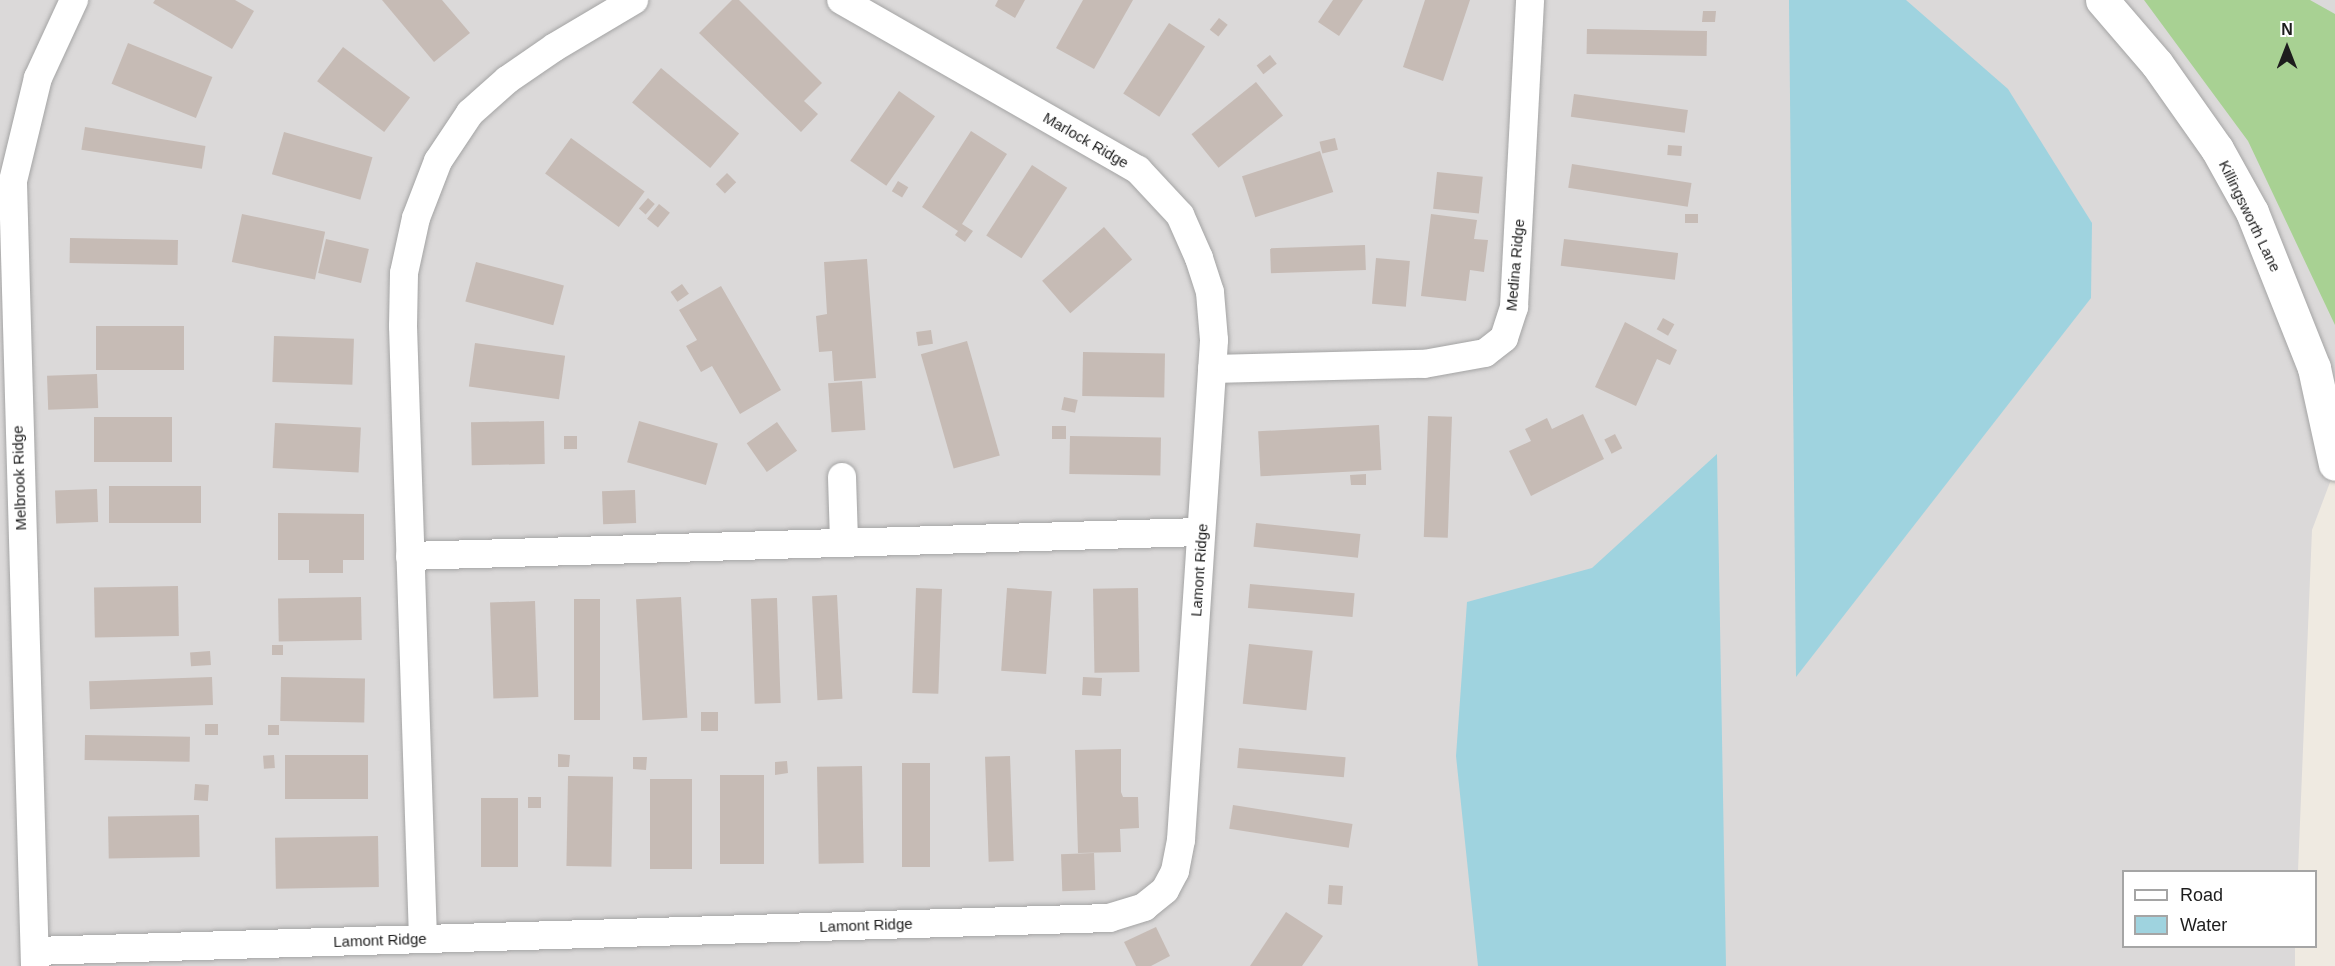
<!DOCTYPE html>
<style>
body{margin:0}
#map{position:relative;width:2335px;height:966px;overflow:hidden;background:#efeae1;font-family:Arial,sans-serif}
div>[style]{position:absolute}
[style*='--x']{left:calc(var(--x)*1px);top:calc(var(--y)*1px);width:calc(var(--w)*1px);rotate:calc(var(--a)*1deg)}
.residential>*{inset:0;background:#dbd9d9}
.forest>*{inset:0;background:#a8d193}
.water>*{inset:0;background:#9fd3df}
.building>*{inset:0;background:#c6bbb5;transform-origin:0 0}
.roads{filter:drop-shadow(0 0 2px #a4a4a4) drop-shadow(0 0 2px #a4a4a4)}
.minor>*{height:28px;margin:-14px;padding:0 14px;transform-origin:14px;border-radius:14px;background:#fff}
.tertiary>*{height:33px;margin:-16.5px;padding:0 16.5px;transform-origin:16.5px;border-radius:16.5px;background:#fff}
span{translate:-50% -50%;white-space:nowrap;text-align:center;line-height:1.15;-webkit-text-stroke:4.5px #fff;paint-order:stroke}
.street-label{font-size:15px;color:#1d1d1d}
.legend{position:absolute;left:2122px;top:870px;width:195px;height:78px;box-sizing:border-box;background:#fff;border:2px solid #a5a5a5;margin:0;padding:8px 10px;list-style:none;font-size:18px;color:#1d1d1d}
.legend li{display:flex;align-items:center;gap:12px;height:30px}
.legend b{width:30px;border:2px solid #a5a5a5}
.north{position:absolute;left:2257px;top:18px;width:60px;height:60px;-webkit-text-stroke:4px #fff;paint-order:stroke;rotate:0deg;font-size:16px;font-weight:700;line-height:24px;text-align:center;color:#1d1d1d}
.north::after{content:'';display:block;margin:auto;width:21px;height:27px;background:#1d1d1d;clip-path:polygon(50% 0,100% 100%,50% 72%,0 100%)}
</style>
<div id="map">
<div class="residential">
<div style="clip-path:polygon(0 0,2335px 0,2335px 469px,2312px 530px,2298px 871px,2124px 872px,2124px 946px,2295px 947px,2295px 966px,0 966px)"></div>
</div>
<div class="forest">
<div style="clip-path:polygon(2144px 0,2310px 0,2335px 14px,2335px 325px,2248px 141px)"></div>
</div>
<div class="water">
<div style="clip-path:polygon(1789px 0,1906px 0,2008px 89px,2092px 223px,2091px 298px,1796px 677px)"></div>
<div style="clip-path:polygon(1717px 454px,1726px 966px,1478px 966px,1456px 756px,1467px 602px,1592px 568px)"></div>
</div>
<div class="building">
<div style="clip-path:polygon(155px 0,235px 0,254px 11px,232px 49px,153px 3px)"></div>
<div style="clip-path:polygon(382px 0,442px 0,470px 33px,434px 62px)"></div>
<div style="clip-path:polygon(732px 0,739px 0,822px 83px,804px 101px,818px 114px,801px 132px,699px 33px)"></div>
<div style="clip-path:polygon(998px 0,1025px 0,1015px 18px,995px 6px)"></div>
<div style="clip-path:polygon(1083px 0,1133px 0,1094px 69px,1056px 48px)"></div>
<div style="clip-path:polygon(1333px 0,1363px 0,1339px 36px,1318px 22px)"></div>
<div style="clip-path:polygon(1425px 0,1470px 0,1443px 81px,1403px 67px)"></div>
<div style="clip-path:polygon(1703px 11px,1716px 11px,1715px 22px,1702px 22px)"></div>
<div style="left:1219px;top:18px;width:11px;height:15px;rotate:38deg"></div>
<div style="left:1169px;top:23px;width:43px;height:84px;rotate:33deg"></div>
<div style="left:1587px;top:29px;width:120px;height:25px;rotate:1deg"></div>
<div style="left:128px;top:43px;width:91px;height:44px;rotate:22deg"></div>
<div style="left:343px;top:47px;width:84px;height:43px;rotate:37deg"></div>
<div style="left:1270px;top:55px;width:11px;height:17px;rotate:52deg"></div>
<div style="left:661px;top:68px;width:102px;height:45px;rotate:40deg"></div>
<div style="left:1256px;top:82px;width:43px;height:83px;rotate:51deg"></div>
<div style="left:899px;top:91px;width:44px;height:85px;rotate:35deg"></div>
<div style="left:1574px;top:94px;width:115px;height:23px;rotate:8deg"></div>
<div style="left:85px;top:127px;width:122px;height:23px;rotate:9deg"></div>
<div style="clip-path:polygon(971px 131px,1007px 154px,962px 224px,973px 231px,965px 242px,955px 235px,958px 231px,922px 207px)"></div>
<div style="left:284px;top:132px;width:92px;height:44px;rotate:16deg"></div>
<div style="left:571px;top:138px;width:91px;height:44px;rotate:36deg"></div>
<div style="left:1335px;top:138px;width:12px;height:16px;rotate:76deg"></div>
<div style="left:1668px;top:145px;width:14px;height:10px;rotate:4deg"></div>
<div style="left:1320px;top:151px;width:43px;height:82px;rotate:72deg"></div>
<div style="left:1572px;top:164px;width:121px;height:24px;rotate:9deg"></div>
<div style="left:1032px;top:165px;width:42px;height:84px;rotate:33deg"></div>
<div style="left:1437px;top:172px;width:46px;height:37px;rotate:6deg"></div>
<div style="left:727px;top:173px;width:13px;height:16px;rotate:45deg"></div>
<div style="left:898px;top:181px;width:12px;height:12px;rotate:31deg"></div>
<div style="left:648px;top:198px;width:9px;height:14px;rotate:41deg"></div>
<div style="left:659px;top:204px;width:14px;height:19px;rotate:39deg"></div>
<div style="left:242px;top:214px;width:85px;height:49px;rotate:12deg"></div>
<div style="clip-path:polygon(1431px 214px,1477px 220px,1474px 239px,1488px 240px,1484px 272px,1470px 270px,1466px 301px,1421px 296px)"></div>
<div style="left:1685px;top:214px;width:13px;height:9px"></div>
<div style="left:1104px;top:227px;width:43px;height:82px;rotate:49deg"></div>
<div style="left:70px;top:238px;width:108px;height:25px;rotate:1deg"></div>
<div style="left:326px;top:239px;width:44px;height:35px;rotate:13deg"></div>
<div style="left:1564px;top:239px;width:115px;height:27px;rotate:7deg"></div>
<div style="left:1365px;top:245px;width:25px;height:95px;rotate:88deg"></div>
<div style="left:1376px;top:258px;width:34px;height:46px;rotate:5deg"></div>
<div style="clip-path:polygon(867px 259px,876px 378px,834px 381px,832px 351px,819px 352px,816px 316px,827px 314px,824px 262px)"></div>
<div style="left:476px;top:262px;width:91px;height:41px;rotate:15deg"></div>
<div style="left:682px;top:284px;width:12px;height:14px;rotate:55deg"></div>
<div style="clip-path:polygon(721px 286px,781px 390px,740px 414px,712px 366px,701px 372px,686px 346px,697px 340px,679px 310px)"></div>
<div style="left:1663px;top:318px;width:13px;height:13px;rotate:29deg"></div>
<div style="clip-path:polygon(1625px 322px,1677px 350px,1670px 365px,1657px 359px,1636px 406px,1595px 387px)"></div>
<div style="left:184px;top:326px;width:44px;height:88px;rotate:90deg"></div>
<div style="left:931px;top:330px;width:14px;height:15px;rotate:82deg"></div>
<div style="left:274px;top:336px;width:80px;height:46px;rotate:2deg"></div>
<div style="left:967px;top:341px;width:119px;height:48px;rotate:74deg"></div>
<div style="left:475px;top:343px;width:91px;height:44px;rotate:8deg"></div>
<div style="left:1083px;top:352px;width:82px;height:44px;rotate:1deg"></div>
<div style="left:97px;top:374px;width:34px;height:50px;rotate:88deg"></div>
<div style="left:862px;top:381px;width:49px;height:34px;rotate:86deg"></div>
<div style="left:1064px;top:397px;width:14px;height:13px;rotate:12deg"></div>
<div style="clip-path:polygon(1583px 414px,1604px 459px,1531px 496px,1509px 451px,1531px 441px,1525px 429px,1547px 418px,1552px 429px)"></div>
<div style="left:1428px;top:416px;width:24px;height:121px;rotate:2deg"></div>
<div style="left:94px;top:417px;width:78px;height:45px"></div>
<div style="left:544px;top:421px;width:43px;height:73px;rotate:89deg"></div>
<div style="left:639px;top:421px;width:82px;height:43px;rotate:16deg"></div>
<div style="left:777px;top:422px;width:35px;height:37px;rotate:55deg"></div>
<div style="left:275px;top:423px;width:86px;height:45px;rotate:3deg"></div>
<div style="left:1379px;top:425px;width:45px;height:121px;rotate:87deg"></div>
<div style="left:1052px;top:426px;width:14px;height:13px"></div>
<div style="left:1615px;top:434px;width:16px;height:12px;rotate:63deg"></div>
<div style="left:564px;top:436px;width:13px;height:13px"></div>
<div style="left:1070px;top:436px;width:91px;height:38px;rotate:1deg"></div>
<div style="clip-path:polygon(1366px 474px,1366px 485px,1351px 485px,1350px 475px)"></div>
<div style="left:201px;top:486px;width:37px;height:92px;rotate:90deg"></div>
<div style="left:97px;top:489px;width:33px;height:42px;rotate:88deg"></div>
<div style="left:635px;top:490px;width:33px;height:33px;rotate:88deg"></div>
<div style="clip-path:polygon(278px 513px,364px 514px,364px 560px,343px 560px,343px 573px,309px 573px,309px 560px,278px 560px)"></div>
<div style="left:1256px;top:523px;width:105px;height:24px;rotate:6deg"></div>
<div style="left:1250px;top:584px;width:105px;height:24px;rotate:5deg"></div>
<div style="left:178px;top:586px;width:50px;height:84px;rotate:89deg"></div>
<div style="left:916px;top:588px;width:26px;height:105px;rotate:2deg"></div>
<div style="left:1007px;top:588px;width:45px;height:83px;rotate:4deg"></div>
<div style="left:1138px;top:588px;width:84px;height:45px;rotate:89deg"></div>
<div style="left:837px;top:595px;width:104px;height:25px;rotate:87deg"></div>
<div style="left:361px;top:597px;width:43px;height:83px;rotate:89deg"></div>
<div style="left:681px;top:597px;width:121px;height:45px;rotate:87deg"></div>
<div style="left:777px;top:598px;width:105px;height:26px;rotate:88deg"></div>
<div style="left:574px;top:599px;width:26px;height:121px"></div>
<div style="left:535px;top:601px;width:96px;height:45px;rotate:88deg"></div>
<div style="left:1249px;top:644px;width:64px;height:60px;rotate:6deg"></div>
<div style="left:272px;top:645px;width:11px;height:10px"></div>
<div style="left:210px;top:651px;width:14px;height:20px;rotate:86deg"></div>
<div style="left:212px;top:677px;width:28px;height:123px;rotate:88deg"></div>
<div style="left:281px;top:677px;width:84px;height:44px;rotate:1deg"></div>
<div style="left:1083px;top:677px;width:19px;height:18px;rotate:3deg"></div>
<div style="left:701px;top:712px;width:17px;height:19px"></div>
<div style="left:205px;top:724px;width:13px;height:11px"></div>
<div style="left:268px;top:725px;width:11px;height:10px"></div>
<div style="left:85px;top:735px;width:105px;height:25px;rotate:1deg"></div>
<div style="left:1239px;top:748px;width:107px;height:20px;rotate:5deg"></div>
<div style="clip-path:polygon(1121px 749px,1121px 792px,1123px 797px,1138px 797px,1139px 828px,1120px 829px,1121px 852px,1078px 853px,1075px 750px)"></div>
<div style="clip-path:polygon(558px 754px,570px 755px,569px 767px,558px 767px)"></div>
<div style="left:274px;top:755px;width:13px;height:11px;rotate:86deg"></div>
<div style="left:285px;top:755px;width:83px;height:44px"></div>
<div style="left:1010px;top:756px;width:105px;height:25px;rotate:88deg"></div>
<div style="clip-path:polygon(633px 757px,647px 757px,646px 770px,633px 769px)"></div>
<div style="clip-path:polygon(787px 761px,788px 773px,775px 775px,775px 762px)"></div>
<div style="left:902px;top:763px;width:28px;height:104px"></div>
<div style="left:862px;top:766px;width:97px;height:45px;rotate:89deg"></div>
<div style="left:720px;top:775px;width:44px;height:89px"></div>
<div style="left:568px;top:776px;width:45px;height:90px;rotate:1deg"></div>
<div style="left:650px;top:779px;width:42px;height:90px"></div>
<div style="left:195px;top:784px;width:14px;height:16px;rotate:4deg"></div>
<div style="left:528px;top:797px;width:13px;height:11px"></div>
<div style="left:481px;top:798px;width:37px;height:69px"></div>
<div style="left:1233px;top:805px;width:121px;height:24px;rotate:9deg"></div>
<div style="left:199px;top:815px;width:42px;height:91px;rotate:89deg"></div>
<div style="left:378px;top:836px;width:51px;height:103px;rotate:89deg"></div>
<div style="left:1094px;top:853px;width:37px;height:33px;rotate:88deg"></div>
<div style="left:1329px;top:885px;width:14px;height:19px;rotate:4deg"></div>
<div style="clip-path:polygon(1286px 912px,1323px 936px,1302px 966px,1250px 966px)"></div>
<div style="clip-path:polygon(1156px 927px,1170px 956px,1151px 966px,1136px 966px,1124px 942px)"></div>
</div>
<div class="roads">
<div class="minor">
<div style="--x:1212;--y:369;--w:212;--a:-1.4"></div>
<div style="--x:1424;--y:364;--w:62;--a:-10.2"></div>
<div style="--x:1485;--y:353;--w:24;--a:-38"></div>
<div style="--x:1504;--y:338;--w:33;--a:-72"></div>
<div style="--x:1514;--y:307;--w:307;--a:-87"></div>
<div style="--x:842;--y:477;--w:65;--a:88.2"></div>
<div style="--x:410;--y:556;--w:791;--a:-1.74"></div>
<div style="--x:423;--y:939;--w:613;--a:-91.87"></div>
<div style="--x:403;--y:326;--w:53;--a:-88.9"></div>
<div style="--x:404;--y:273;--w:56;--a:-77.7"></div>
<div style="--x:416;--y:218;--w:61;--a:-68.9"></div>
<div style="--x:438;--y:161;--w:58;--a:-56.3"></div>
<div style="--x:470;--y:113;--w:50;--a:-41.7"></div>
<div style="--x:507;--y:80;--w:58;--a:-34.5"></div>
<div style="--x:555;--y:47;--w:92;--a:-30.7"></div>
<div style="--x:35;--y:951;--w:1075;--a:-1.76"></div>
<div style="--x:1109;--y:918;--w:37;--a:-17"></div>
<div style="--x:1144;--y:907;--w:27;--a:-39"></div>
<div style="--x:1165;--y:890;--w:21;--a:-62"></div>
<div style="--x:1175;--y:871;--w:32;--a:-79"></div>
<div style="--x:1181;--y:840;--w:501;--a:-86.22"></div>
<div style="--x:1214;--y:340;--w:48;--a:-94.8"></div>
<div style="--x:1210;--y:292;--w:36;--a:-108"></div>
<div style="--x:1199;--y:258;--w:47;--a:-113.8"></div>
<div style="--x:1180;--y:215;--w:62;--a:-133"></div>
<div style="--x:1138;--y:170;--w:342;--a:-150.2"></div>
<div style="--x:35;--y:966;--w:785;--a:-91.61"></div>
<div style="--x:13;--y:181;--w:106;--a:-76.4"></div>
<div style="--x:38;--y:78;--w:86;--a:-65.2"></div>
</div>
<div class="tertiary">
<div style="--x:2102;--y:0;--w:84;--a:49.3"></div>
<div style="--x:2157;--y:64;--w:104;--a:54.8"></div>
<div style="--x:2217;--y:149;--w:72;--a:60.9"></div>
<div style="--x:2252;--y:212;--w:168;--a:68.3"></div>
<div style="--x:2314;--y:368;--w:98;--a:77.7"></div>
</div>
</div>
<div class="street-label">
<span style="left:1086px;top:140px;rotate:30deg">Marlock Ridge</span>
<span style="left:2250px;top:216px;rotate:64deg">Killingsworth Lane</span>
<span style="left:1515px;top:265px;rotate:-85deg">Medina Ridge</span>
<span style="left:19px;top:478px;rotate:-92deg">Melbrook Ridge</span>
<span style="left:1199px;top:570px;rotate:-86deg">Lamont Ridge</span>
<span style="left:866px;top:925px;rotate:-2deg">Lamont Ridge</span>
<span style="left:380px;top:940px;rotate:-2deg">Lamont Ridge</span>
</div>
<ul class="legend">
<li><b style="height:8px;background:#fff"></b>Road</li>
<li><b style="height:16px;background:#9fd3df"></b>Water</li>
</ul>
<div class="north">N</div>
</div>
